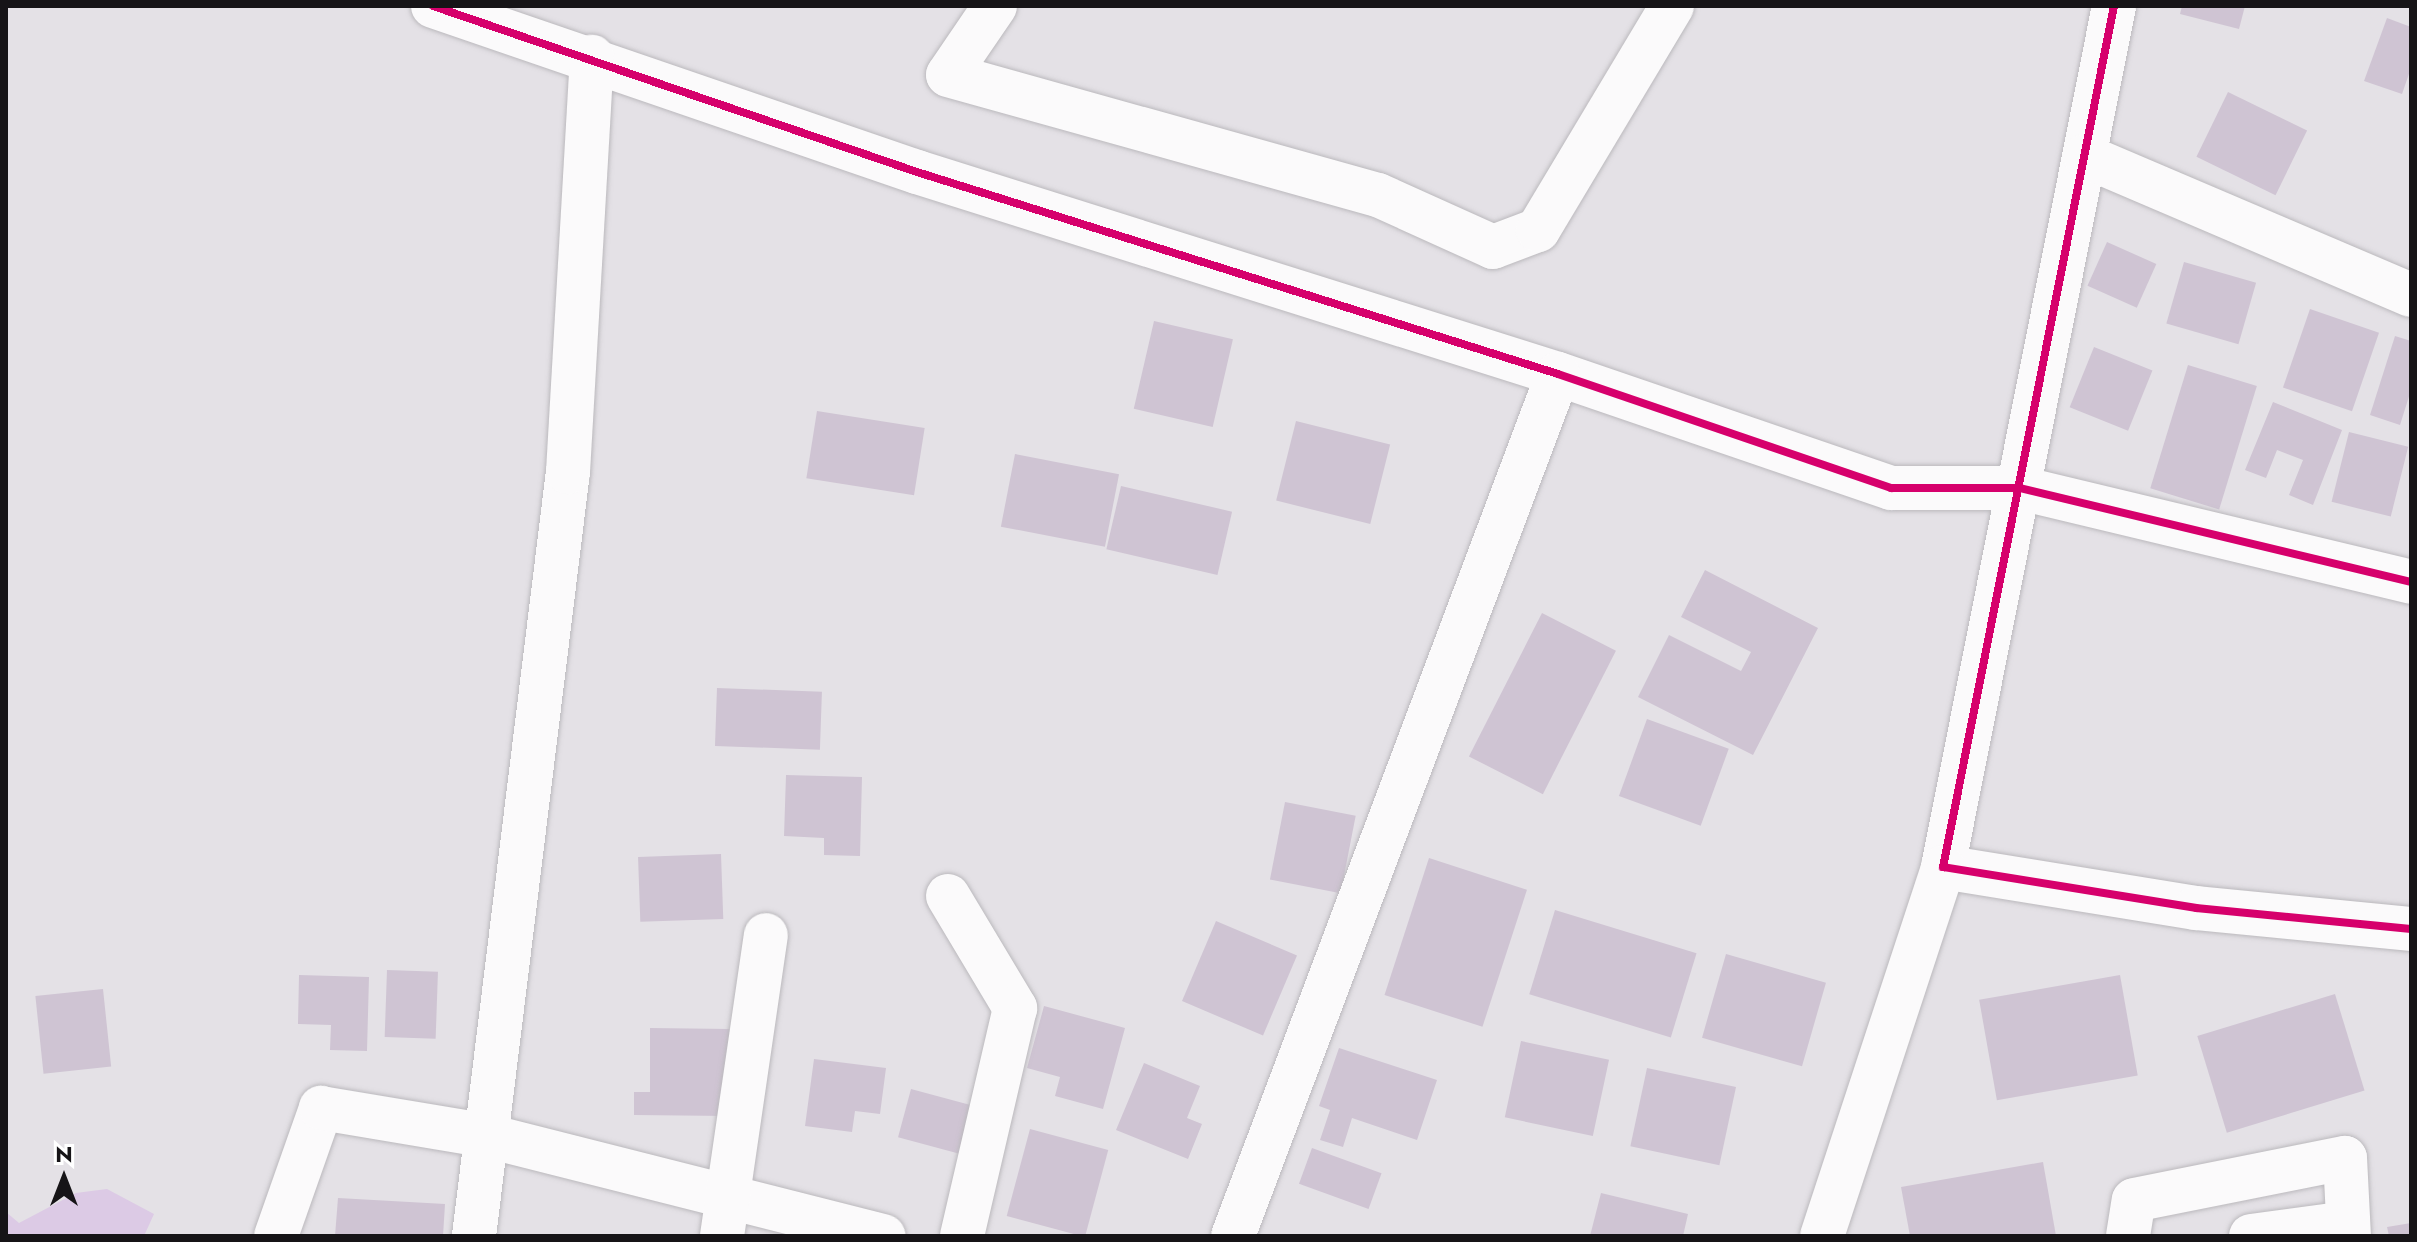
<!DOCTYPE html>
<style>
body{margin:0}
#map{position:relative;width:2417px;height:1242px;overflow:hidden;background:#e4e1e6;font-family:Jost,sans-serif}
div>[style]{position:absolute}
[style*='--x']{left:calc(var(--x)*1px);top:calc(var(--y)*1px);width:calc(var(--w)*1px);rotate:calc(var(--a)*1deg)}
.green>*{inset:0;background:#dccae5}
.building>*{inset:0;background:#cfc4d3;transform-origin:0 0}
.roads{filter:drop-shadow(0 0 2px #bbb9bd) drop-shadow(0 0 2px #bbb9bd)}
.minor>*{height:44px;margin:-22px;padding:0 22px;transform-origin:22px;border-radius:22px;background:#fbfafb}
.cycleway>*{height:8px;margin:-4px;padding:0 4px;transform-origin:4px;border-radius:4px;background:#d6006c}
span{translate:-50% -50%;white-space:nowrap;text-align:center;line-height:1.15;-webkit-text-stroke:6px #fff;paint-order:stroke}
.frame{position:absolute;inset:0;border:8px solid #161417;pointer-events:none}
.north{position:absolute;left:24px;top:1138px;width:80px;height:80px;-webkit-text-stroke:6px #fff;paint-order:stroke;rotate:0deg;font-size:22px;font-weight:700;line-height:32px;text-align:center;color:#161417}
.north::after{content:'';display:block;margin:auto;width:28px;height:36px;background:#161417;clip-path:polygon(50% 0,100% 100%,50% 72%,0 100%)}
</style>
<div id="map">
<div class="green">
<div style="clip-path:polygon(107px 1189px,154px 1214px,144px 1236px,6px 1236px,6px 1212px,19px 1223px,76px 1193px)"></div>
</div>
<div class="building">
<div style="clip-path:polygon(2182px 6px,2245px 6px,2239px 29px,2180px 14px)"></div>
<div style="clip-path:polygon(2387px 18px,2411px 27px,2411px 68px,2402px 94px,2364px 81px)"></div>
<div style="left:2228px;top:92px;width:88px;height:72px;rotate:26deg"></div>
<div style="left:2107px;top:242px;width:54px;height:48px;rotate:24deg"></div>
<div style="left:2184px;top:262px;width:75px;height:64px;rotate:16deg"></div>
<div style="left:2310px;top:309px;width:73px;height:83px;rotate:19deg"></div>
<div style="left:1154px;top:321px;width:81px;height:90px;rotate:13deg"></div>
<div style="clip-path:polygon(2395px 336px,2411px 341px,2411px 390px,2400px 425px,2370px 415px)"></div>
<div style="left:2094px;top:347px;width:63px;height:65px;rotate:22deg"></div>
<div style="left:2188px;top:365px;width:72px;height:129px;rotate:17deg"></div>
<div style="clip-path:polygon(2273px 402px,2342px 430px,2313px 505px,2289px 495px,2303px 460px,2277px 450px,2266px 478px,2245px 470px)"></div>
<div style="left:817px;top:411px;width:109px;height:68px;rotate:9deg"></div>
<div style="left:1296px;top:421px;width:97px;height:82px;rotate:14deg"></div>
<div style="left:2349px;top:432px;width:61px;height:72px;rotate:14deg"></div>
<div style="left:1015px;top:454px;width:106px;height:74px;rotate:11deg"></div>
<div style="left:1121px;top:486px;width:114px;height:65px;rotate:13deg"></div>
<div style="clip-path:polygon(1705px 570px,1818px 628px,1753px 755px,1638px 697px,1669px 635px,1741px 671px,1751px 652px,1681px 617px)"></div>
<div style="left:1542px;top:613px;width:83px;height:161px;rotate:27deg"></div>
<div style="left:717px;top:688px;width:105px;height:58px;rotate:2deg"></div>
<div style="left:1647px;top:719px;width:87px;height:82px;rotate:20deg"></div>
<div style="clip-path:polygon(786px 775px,862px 777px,860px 856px,824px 855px,824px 838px,784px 836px)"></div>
<div style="left:1285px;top:802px;width:72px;height:79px;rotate:11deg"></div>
<div style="left:721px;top:854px;width:65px;height:83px;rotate:88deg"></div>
<div style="left:1429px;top:858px;width:103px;height:144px;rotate:18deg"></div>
<div style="left:1555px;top:910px;width:148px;height:88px;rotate:17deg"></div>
<div style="left:1216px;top:921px;width:88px;height:87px;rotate:23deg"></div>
<div style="left:1726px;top:954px;width:104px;height:87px;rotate:16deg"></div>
<div style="left:387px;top:970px;width:51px;height:67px;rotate:2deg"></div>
<div style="clip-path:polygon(299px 975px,369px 977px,367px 1051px,330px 1050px,331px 1025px,298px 1024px)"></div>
<div style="left:2120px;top:975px;width:102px;height:143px;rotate:80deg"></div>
<div style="left:103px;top:989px;width:78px;height:68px;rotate:84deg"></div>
<div style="left:2335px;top:994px;width:101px;height:144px;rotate:73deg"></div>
<div style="clip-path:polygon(1044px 1006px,1125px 1028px,1103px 1109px,1055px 1096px,1060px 1077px,1027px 1068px)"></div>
<div style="clip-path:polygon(650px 1028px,730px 1029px,729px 1116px,634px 1115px,634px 1092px,650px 1092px)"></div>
<div style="left:1521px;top:1041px;width:90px;height:78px;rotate:12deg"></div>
<div style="clip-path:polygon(1339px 1048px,1437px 1080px,1417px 1140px,1352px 1118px,1343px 1147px,1320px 1140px,1330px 1110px,1319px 1106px)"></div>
<div style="clip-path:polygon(814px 1059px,886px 1068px,880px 1114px,855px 1111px,852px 1132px,805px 1126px)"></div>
<div style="clip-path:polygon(1144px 1063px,1200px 1086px,1187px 1118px,1202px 1124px,1188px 1159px,1116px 1130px)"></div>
<div style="left:1647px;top:1068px;width:91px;height:80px;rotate:12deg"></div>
<div style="left:911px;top:1089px;width:74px;height:50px;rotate:15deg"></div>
<div style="left:1030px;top:1129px;width:81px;height:90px;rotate:15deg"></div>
<div style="left:1312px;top:1148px;width:74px;height:38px;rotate:20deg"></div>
<div style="clip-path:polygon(2043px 1162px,2056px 1236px,1910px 1236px,1901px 1187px)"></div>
<div style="clip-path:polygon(1601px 1193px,1688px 1214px,1683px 1236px,1590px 1236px)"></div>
<div style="clip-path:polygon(338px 1198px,445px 1204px,443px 1236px,335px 1236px)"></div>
<div style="clip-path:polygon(2411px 1223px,2411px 1236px,2389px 1236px,2387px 1227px)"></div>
</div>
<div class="roads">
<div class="minor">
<div style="--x:433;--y:6;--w:512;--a:18.93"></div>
<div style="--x:917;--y:172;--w:672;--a:17.49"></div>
<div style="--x:1558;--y:374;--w:352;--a:18.9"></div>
<div style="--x:1891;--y:488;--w:129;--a:0"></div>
<div style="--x:2020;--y:488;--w:402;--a:13.5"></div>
<div style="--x:995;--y:6;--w:83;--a:124.3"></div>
<div style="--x:948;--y:75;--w:446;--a:15.6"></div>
<div style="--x:1378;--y:195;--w:126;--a:24.3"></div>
<div style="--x:1493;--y:247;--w:48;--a:-20.7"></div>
<div style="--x:1538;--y:230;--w:261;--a:-59.1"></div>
<div style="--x:2114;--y:6;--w:878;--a:101.23"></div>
<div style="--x:1943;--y:867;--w:256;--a:9.2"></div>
<div style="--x:2196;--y:908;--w:216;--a:5.6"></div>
<div style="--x:2085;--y:156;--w:354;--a:23.1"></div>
<div style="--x:948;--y:896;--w:131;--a:59.1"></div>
<div style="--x:1015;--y:1008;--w:234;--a:103.1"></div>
<div style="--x:276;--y:1236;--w:136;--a:-70.6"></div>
<div style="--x:321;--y:1108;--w:169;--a:9.5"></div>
<div style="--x:488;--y:1136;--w:408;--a:14.2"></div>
<div style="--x:474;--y:1236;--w:770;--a:-82.99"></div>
<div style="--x:568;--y:472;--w:416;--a:-86.7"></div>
<div style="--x:722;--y:1236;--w:304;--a:-81.7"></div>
<div style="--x:1233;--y:1236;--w:921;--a:-69.34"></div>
<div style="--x:1822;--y:1236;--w:388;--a:-71.8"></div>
<div style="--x:2128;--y:1236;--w:36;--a:-81"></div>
<div style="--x:2134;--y:1200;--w:215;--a:-11.3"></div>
<div style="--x:2345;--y:1158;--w:78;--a:87.1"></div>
<div style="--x:2251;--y:1236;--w:97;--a:-7.7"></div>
</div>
</div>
<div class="cycleway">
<div style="--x:433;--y:6;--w:512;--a:18.93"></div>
<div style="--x:917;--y:172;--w:672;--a:17.49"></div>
<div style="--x:1558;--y:374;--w:352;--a:18.9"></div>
<div style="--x:1891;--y:488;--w:129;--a:0"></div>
<div style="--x:2020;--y:488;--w:402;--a:13.5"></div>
<div style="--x:2114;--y:6;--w:878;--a:101.23"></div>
<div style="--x:1943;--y:867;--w:256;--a:9.2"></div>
<div style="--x:2196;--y:908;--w:216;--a:5.6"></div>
</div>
<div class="frame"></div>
<div class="north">N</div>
</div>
